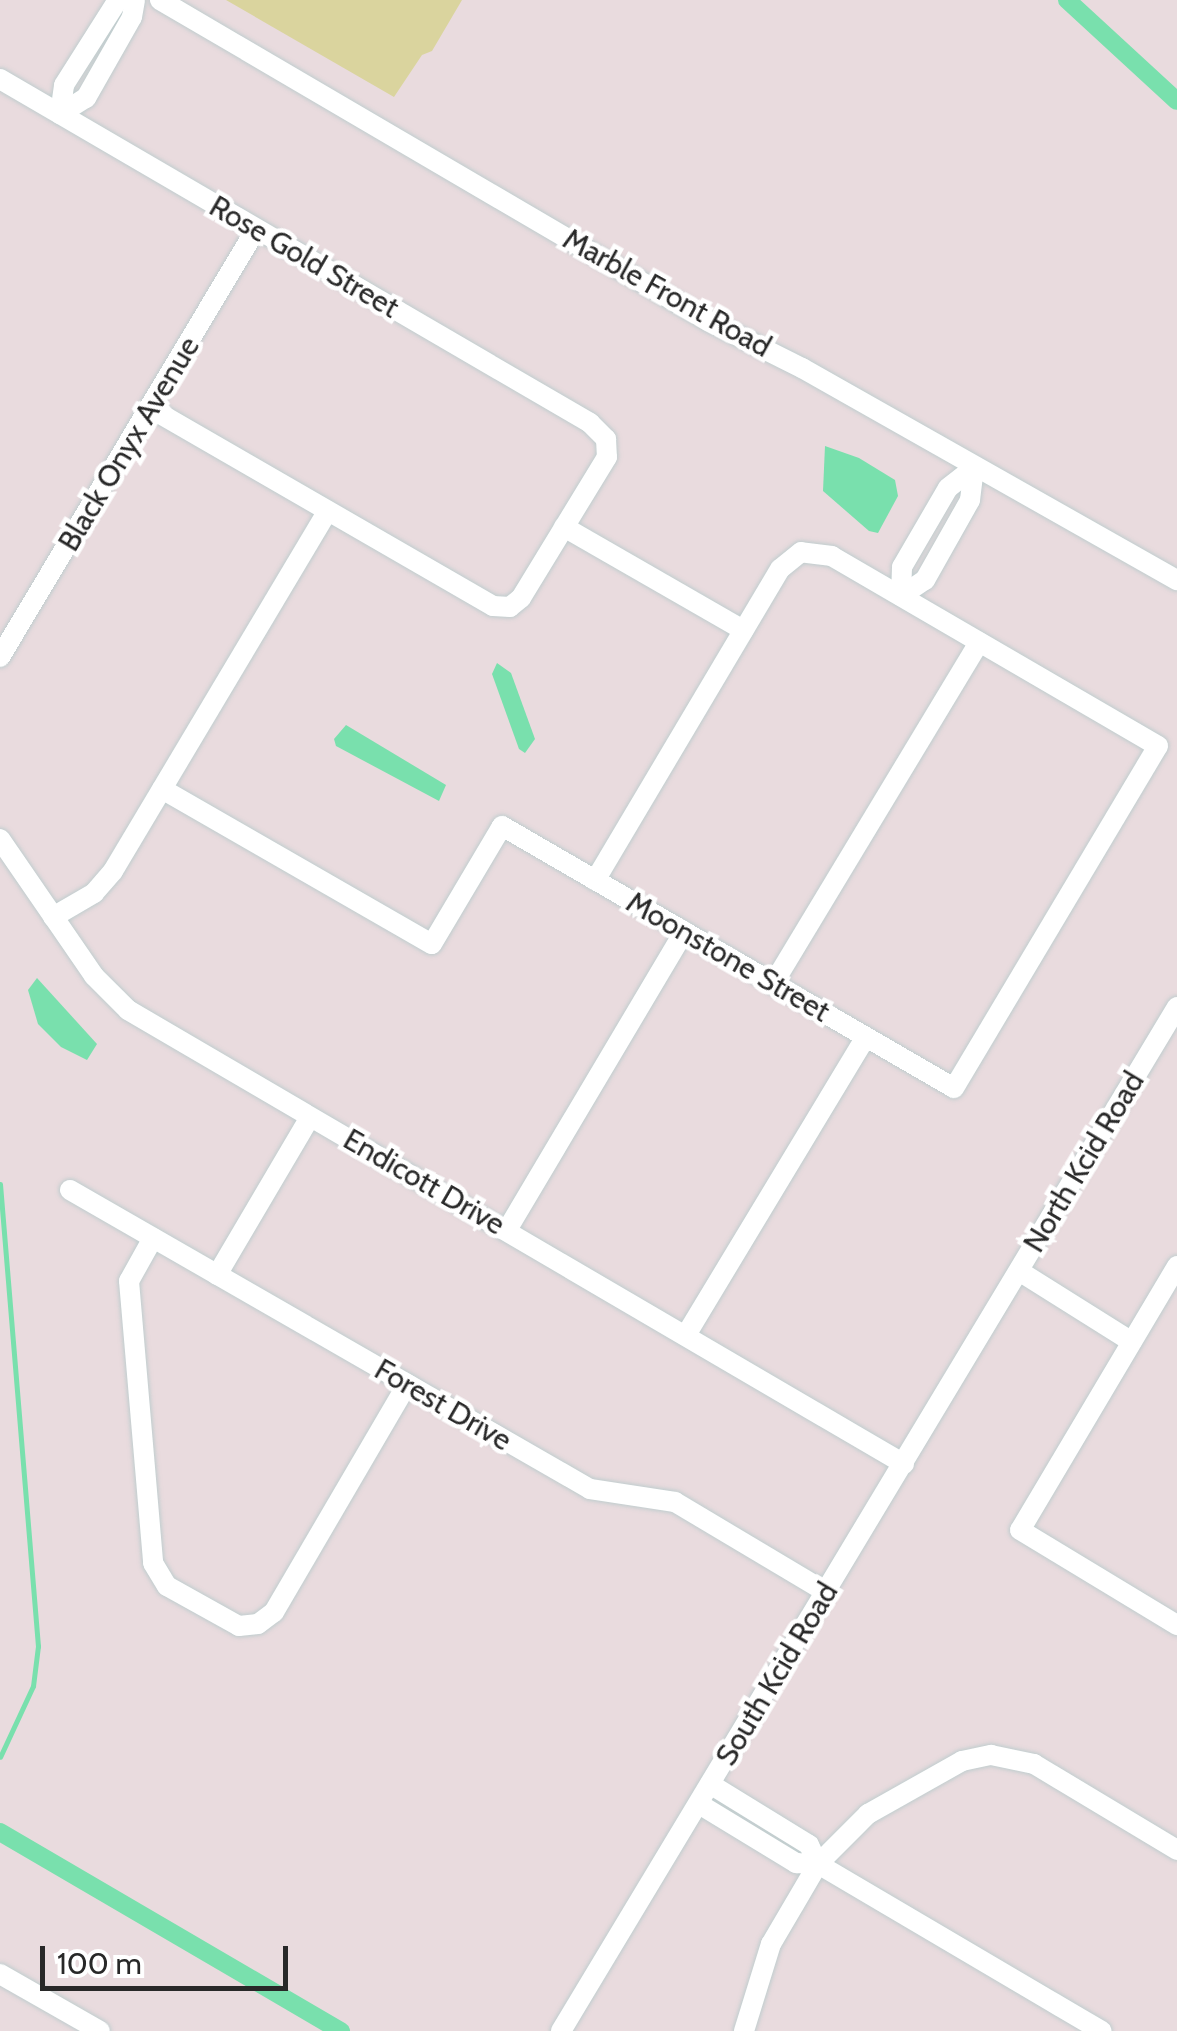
<!DOCTYPE html>
<style>
body{margin:0}
#map{position:relative;width:1177px;height:2031px;overflow:hidden;background:#e9dbde;font-family:Cabin,sans-serif}
div>[style]{position:absolute}
[style*='--x']{left:calc(var(--x)*1px);top:calc(var(--y)*1px);width:calc(var(--w)*1px);rotate:calc(var(--a)*1deg)}
.green>*{inset:0;background:#dad49e}
.water>*{inset:0;background:#79e0ad}
.stream>*{height:5px;margin:-2.5px;padding:0 2.5px;transform-origin:2.5px;border-radius:2.5px;background:#79e0ad}
.canal>*{height:18px;margin:-9px;padding:0 9px;transform-origin:9px;border-radius:9px;background:#79e0ad}
.roads{filter:drop-shadow(0 0 2px #c0cdce) drop-shadow(0 0 2px #c0cdce)}
.minor>*{height:20px;margin:-10px;padding:0 10px;transform-origin:10px;border-radius:10px;background:#fff}
span{translate:-50% -50%;white-space:nowrap;text-align:center;line-height:1.15;-webkit-text-stroke:9px #fff;paint-order:stroke}
.street-label{font-size:30px;color:#282828}
.scale{position:absolute;left:40px;top:1946px;width:248px;height:45px;box-sizing:border-box;border:5px solid #282828;border-top:0;padding-left:12px;font-size:30px;line-height:35px;white-space:nowrap;color:#282828;-webkit-text-stroke:8px #fff;paint-order:stroke}
</style>
<div id="map">
<div class="green">
<div style="clip-path:polygon(226px 0,462px 0,432px 51px,422px 55px,394px 97px)"></div>
</div>
<div class="water">
<div style="clip-path:polygon(825px 446px,859px 458px,895px 480px,898px 496px,878px 533px,869px 531px,823px 491px)"></div>
<div style="clip-path:polygon(497px 663px,511px 673px,535px 739px,525px 753px,519px 749px,492px 674px)"></div>
<div style="clip-path:polygon(346px 725px,446px 785px,439px 801px,336px 746px,334px 739px)"></div>
<div style="clip-path:polygon(37px 978px,97px 1044px,87px 1060px,61px 1047px,38px 1024px,28px 990px)"></div>
</div>
<div class="stream">
<div style="--x:0;--y:1184;--w:464;--a:85.3"></div>
<div style="--x:38;--y:1646;--w:40;--a:97.1"></div>
<div style="--x:33;--y:1686;--w:78;--a:114.9"></div>
</div>
<div class="canal">
<div style="--x:1067;--y:0;--w:149;--a:42.6"></div>
<div style="--x:0;--y:1832;--w:395;--a:30.3"></div>
</div>
<div class="roads">
<div class="minor">
<div style="--x:160;--y:0;--w:635;--a:30.36"></div>
<div style="--x:708;--y:321;--w:105;--a:26.6"></div>
<div style="--x:802;--y:368;--w:431;--a:29.5"></div>
<div style="--x:0;--y:79;--w:683;--a:30.24"></div>
<div style="--x:590;--y:423;--w:23;--a:45"></div>
<div style="--x:606;--y:439;--w:18;--a:87"></div>
<div style="--x:607;--y:457;--w:165;--a:121.4"></div>
<div style="--x:521;--y:598;--w:14;--a:141"></div>
<div style="--x:510;--y:607;--w:17;--a:-177"></div>
<div style="--x:493;--y:606;--w:396;--a:-150"></div>
<div style="--x:60;--y:114;--w:31;--a:-32"></div>
<div style="--x:86;--y:98;--w:93;--a:-60.4"></div>
<div style="--x:132;--y:17;--w:17;--a:-80"></div>
<div style="--x:60;--y:114;--w:29;--a:-82"></div>
<div style="--x:64;--y:85;--w:101;--a:-57.6"></div>
<div style="--x:564;--y:527;--w:207;--a:29.9"></div>
<div style="--x:901;--y:596;--w:29;--a:-88"></div>
<div style="--x:902;--y:567;--w:91;--a:-59.8"></div>
<div style="--x:948;--y:488;--w:33;--a:-38"></div>
<div style="--x:901;--y:596;--w:29;--a:-34"></div>
<div style="--x:925;--y:580;--w:92;--a:-60.6"></div>
<div style="--x:970;--y:500;--w:32;--a:-83"></div>
<div style="--x:0;--y:657;--w:498;--a:-59.1"></div>
<div style="--x:162;--y:789;--w:311;--a:29.9"></div>
<div style="--x:432;--y:944;--w:137;--a:-59.3"></div>
<div style="--x:502;--y:826;--w:522;--a:30.1"></div>
<div style="--x:954;--y:1088;--w:398;--a:-59.2"></div>
<div style="--x:1158;--y:746;--w:377;--a:-149.8"></div>
<div style="--x:832;--y:556;--w:31;--a:-173"></div>
<div style="--x:801;--y:552;--w:27;--a:141"></div>
<div style="--x:780;--y:569;--w:362;--a:120.7"></div>
<div style="--x:0;--y:839;--w:166;--a:55.5"></div>
<div style="--x:94;--y:976;--w:48;--a:45"></div>
<div style="--x:128;--y:1010;--w:899;--a:30.33"></div>
<div style="--x:53;--y:917;--w:48;--a:-30.3"></div>
<div style="--x:94;--y:893;--w:29;--a:-49"></div>
<div style="--x:113;--y:871;--w:419;--a:-59.2"></div>
<div style="--x:773;--y:984;--w:399;--a:-58.9"></div>
<div style="--x:70;--y:1190;--w:600;--a:29.9"></div>
<div style="--x:590;--y:1489;--w:86;--a:8.7"></div>
<div style="--x:675;--y:1502;--w:176;--a:30.8"></div>
<div style="--x:507;--y:1230;--w:347;--a:-59.3"></div>
<div style="--x:153;--y:1238;--w:49;--a:119.2"></div>
<div style="--x:129;--y:1281;--w:283;--a:85.1"></div>
<div style="--x:153;--y:1563;--w:27;--a:59"></div>
<div style="--x:167;--y:1586;--w:82;--a:29.1"></div>
<div style="--x:239;--y:1626;--w:19;--a:-6"></div>
<div style="--x:258;--y:1624;--w:20;--a:-37"></div>
<div style="--x:274;--y:1612;--w:264;--a:-59.7"></div>
<div style="--x:1177;--y:1266;--w:307;--a:120.7"></div>
<div style="--x:1020;--y:1530;--w:184;--a:31.2"></div>
<div style="--x:1019;--y:1271;--w:133;--a:32.1"></div>
<div style="--x:217;--y:1275;--w:183;--a:-59.5"></div>
<div style="--x:686;--y:1335;--w:348;--a:-58.9"></div>
<div style="--x:710;--y:1784;--w:116;--a:31.6"></div>
<div style="--x:809;--y:1845;--w:21;--a:65"></div>
<div style="--x:699;--y:1804;--w:114;--a:31.3"></div>
<div style="--x:796;--y:1863;--w:22;--a:3"></div>
<div style="--x:818;--y:1864;--w:329;--a:30.5"></div>
<div style="--x:0;--y:1974;--w:115;--a:29.7"></div>
<div style="--x:561;--y:2031;--w:1195;--a:-58.97"></div>
<div style="--x:744;--y:2031;--w:91;--a:-72.8"></div>
<div style="--x:771;--y:1944;--w:93;--a:-59.6"></div>
<div style="--x:818;--y:1864;--w:71;--a:-45"></div>
<div style="--x:868;--y:1814;--w:108;--a:-29.4"></div>
<div style="--x:962;--y:1761;--w:30;--a:-12"></div>
<div style="--x:991;--y:1755;--w:44;--a:11.8"></div>
<div style="--x:1034;--y:1764;--w:167;--a:31"></div>
</div>
</div>
<div class="street-label">
<span style="left:304px;top:257px;rotate:30deg">Rose Gold Street</span>
<span style="left:667px;top:293px;rotate:29deg">Marble Front Road</span>
<span style="left:129px;top:444px;rotate:-59deg">Black Onyx Avenue</span>
<span style="left:728px;top:957px;rotate:30deg">Moonstone Street</span>
<span style="left:1084px;top:1162px;rotate:-59deg">North Kcid Road</span>
<span style="left:424px;top:1182px;rotate:30deg">Endicott Drive</span>
<span style="left:443px;top:1405px;rotate:30deg">Forest Drive</span>
<span style="left:777px;top:1674px;rotate:-59deg">South Kcid Road</span>
</div>
<div class="scale">100 m</div>
</div>
